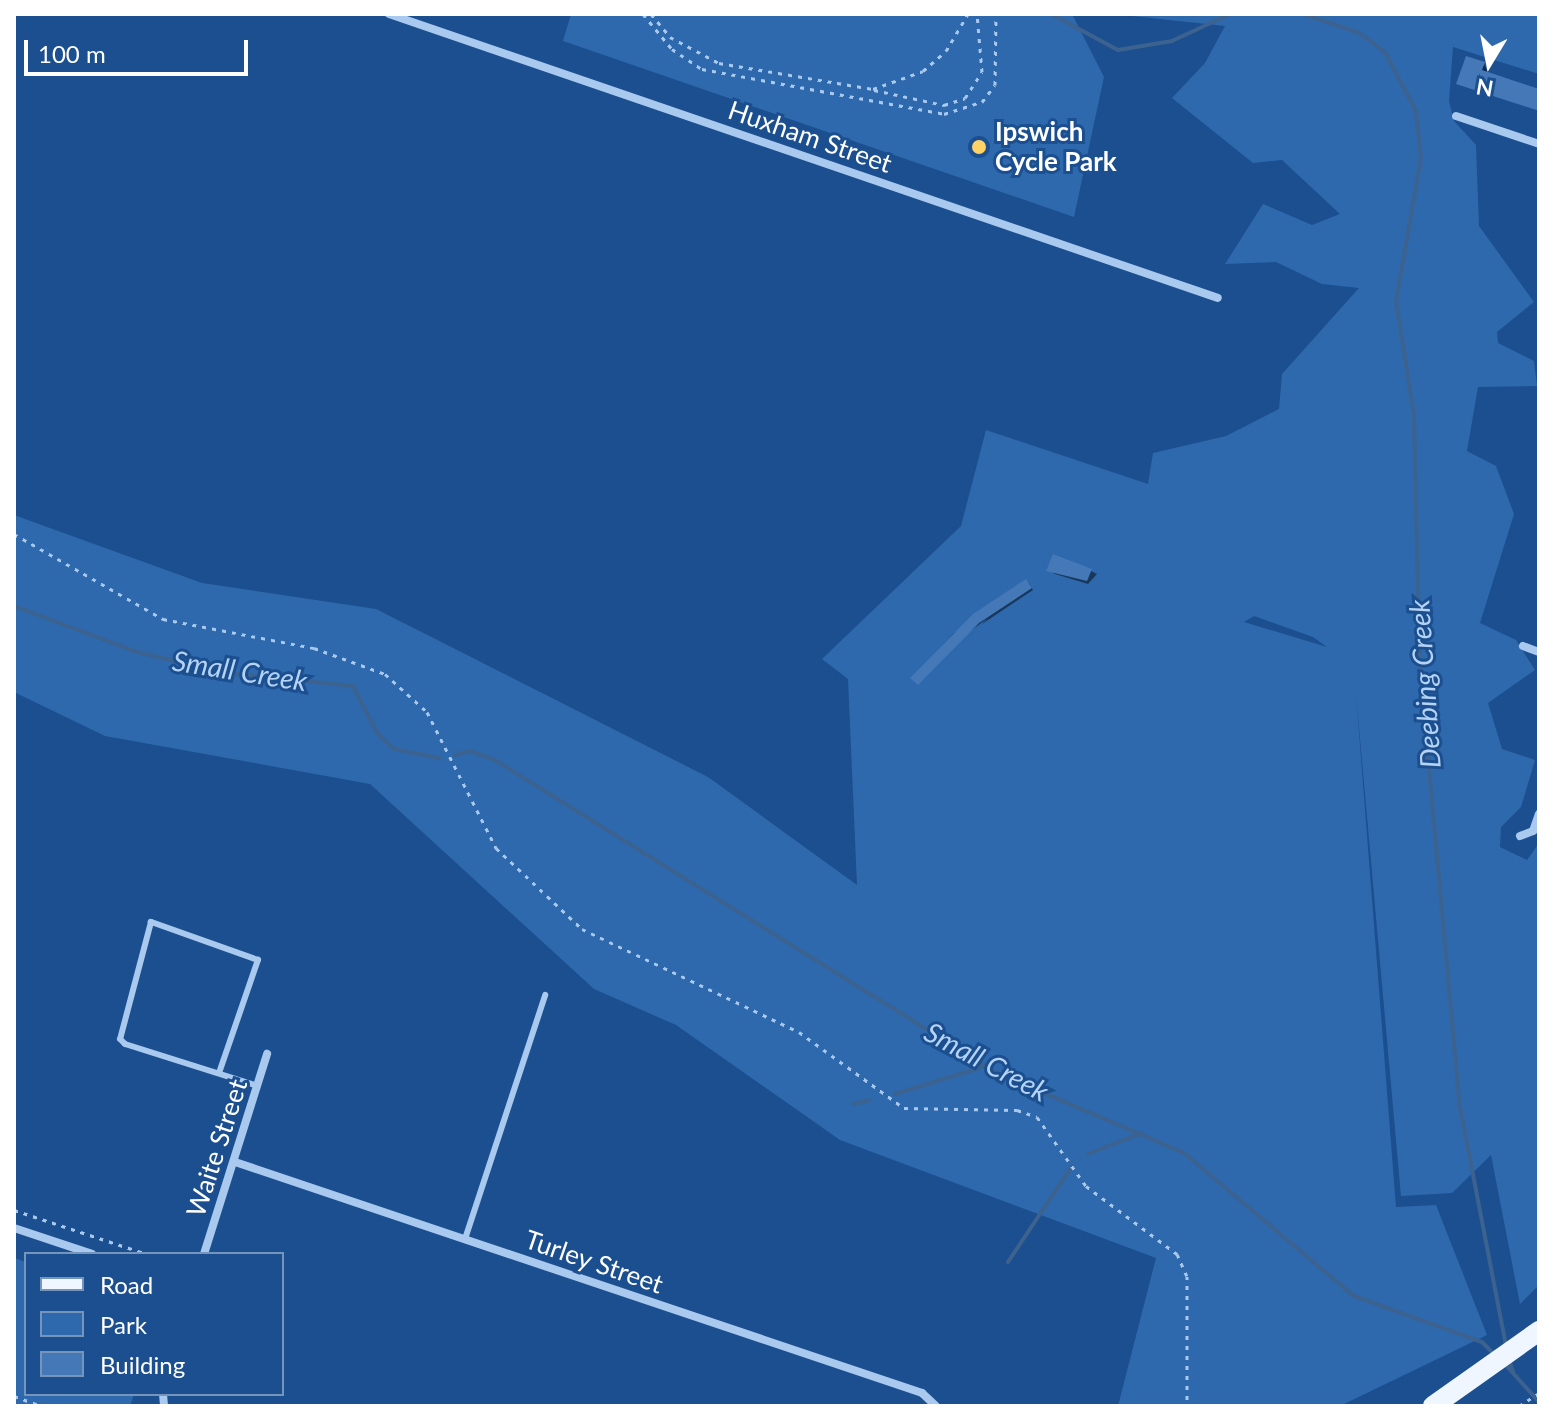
<!DOCTYPE html>
<style>
body{margin:0}
#map{position:relative;width:1553px;height:1420px;overflow:hidden;background:#1b4f8f;font-family:Lato,sans-serif}
div>[style]{position:absolute}
[style*='--x']{left:calc(var(--x)*1px);top:calc(var(--y)*1px);width:calc(var(--w)*1px);rotate:calc(var(--a)*1deg)}
.green>*{inset:0;background:#2e69ad}
.shadow>*{inset:0;background:#0007}
.stream>*{height:4px;margin:-2px;padding:0 2px;transform-origin:2px;border-radius:2px;background:#3c6290}
.building>*{inset:0;background:#4478b7}
.path>*{height:3px;margin-top:-1.5px;transform-origin:0;background:repeating-linear-gradient(90deg,#a9c9ee 0 4px,transparent 0 10px)}
.service>*{height:6px;margin:-3px;padding:0 3px;transform-origin:3px;border-radius:3px;background:#a9c9ee}
.minor>*{height:8px;margin:-4px;padding:0 4px;transform-origin:4px;border-radius:4px;background:#a9c9ee}
.primary>*{height:20px;margin:-10px;padding:0 10px;transform-origin:10px;border-radius:10px;background:#f0f6ff}
.dots>*{width:22px;height:22px;translate:-50% -50%;box-sizing:border-box;border:4px solid #1b4f8f;border-radius:50%}
span{translate:-50% -50%;white-space:nowrap;text-align:center;line-height:1.15;-webkit-text-stroke:6px #1b4f8f;paint-order:stroke}
.poi-label{font-size:26px;color:#fff;font-weight:700}
.left{translate:0 -50%;text-align:left}
.street-label{font-size:26px;color:#fff}
.water-label{font-size:28px;color:#b5d3f5;font-style:italic}
.frame{position:absolute;inset:0;border:16px solid #fff;pointer-events:none}
.legend{position:absolute;left:24px;top:1252px;width:260px;height:144px;box-sizing:border-box;background:#1b4f8f;border:2px solid #7695bc;margin:0;padding:10px 14px;list-style:none;font-size:24px;color:#fff}
.legend li{display:flex;align-items:center;gap:16px;height:40px}
.legend b{width:40px;border:2px solid #7695bc}
.north{position:absolute;left:1449px;top:24px;width:80px;height:80px;-webkit-text-stroke:6px #1b4f8f;paint-order:stroke;rotate:190deg;font-size:22px;font-weight:700;line-height:32px;text-align:center;color:#fff}
.north::after{content:'';display:block;margin:auto;width:28px;height:36px;background:#fff;clip-path:polygon(50% 0,100% 100%,50% 72%,0 100%)}
.scale{position:absolute;left:24px;top:40px;width:224px;height:36px;box-sizing:border-box;border:4px solid #fff;border-top:0;padding-left:10px;font-size:24px;line-height:28px;white-space:nowrap;color:#fff;-webkit-text-stroke:6px #1b4f8f;paint-order:stroke}
</style>
<div id="map">
<div class="green">
<div style="clip-path:polygon(571px 14px,1072px 14px,1104px 77px,1074px 217px,563px 41px)"></div>
<div style="clip-path:polygon(evenodd,1114px 14px,1539px 14px,1539px 74px,1453px 47px,1449px 101px,1454px 121px,1476px 145px,1479px 226px,1534px 302px,1497px 332px,1498px 343px,1534px 361px,1537px 386px,1478px 387px,1467px 451px,1496px 466px,1514px 514px,1480px 623px,1516px 640px,1535px 670px,1488px 703px,1502px 749px,1535px 760px,1521px 807px,1501px 827px,1500px 847px,1527px 860px,1539px 843px,1539px 1285px,1520px 1304px,1491px 1155px,1452px 1193px,1401px 1196px,1356px 694px,1396px 1207px,1436px 1205px,1487px 1335px,1340px 1406px,1118px 1406px,1156px 1258px,840px 1140px,676px 1025px,594px 989px,370px 784px,105px 736px,14px 692px,14px 515px,202px 583px,376px 609px,708px 777px,857px 885px,848px 679px,822px 659px,961px 526px,986px 430px,1148px 484px,1153px 453px,1226px 436px,1279px 409px,1282px 374px,1359px 288px,1322px 284px,1276px 262px,1225px 264px,1263px 204px,1312px 225px,1340px 214px,1282px 160px,1253px 163px,1172px 98px,1205px 63px,1225px 26px,1114px 14px,1254px 616px,1313px 637px,1327px 647px,1244px 622px,1254px 616px)"></div>
<div style="clip-path:polygon(14px 1258px,26px 1262px,26px 1394px,134px 1394px,130px 1406px,14px 1406px)"></div>
</div>
<div class="shadow">
<div style="clip-path:polygon(1484px 64px,1489px 75px,1539px 91px,1539px 111px,1459px 83px)"></div>
<div style="clip-path:polygon(1054px 557px,1091px 571px,1097px 574px,1088px 584px,1055px 574px,1049px 570px)"></div>
<div style="clip-path:polygon(1029px 583px,1033px 590px,982px 624px,925px 680px,988px 618px,924px 665px,954px 633px)"></div>
</div>
<div class="stream">
<div style="--x:1051;--y:14;--w:76;--a:28.2"></div>
<div style="--x:1118;--y:50;--w:55;--a:-9.5"></div>
<div style="--x:1172;--y:41;--w:64;--a:-25"></div>
<div style="--x:1304;--y:14;--w:58;--a:19.1"></div>
<div style="--x:1359;--y:33;--w:32;--a:36"></div>
<div style="--x:1385;--y:52;--w:67;--a:62.3"></div>
<div style="--x:1416;--y:111;--w:47;--a:83.9"></div>
<div style="--x:1421;--y:158;--w:145;--a:99.9"></div>
<div style="--x:1396;--y:301;--w:115;--a:81"></div>
<div style="--x:1414;--y:415;--w:255;--a:88.7"></div>
<div style="--x:1420;--y:670;--w:439;--a:84.8"></div>
<div style="--x:1460;--y:1107;--w:243;--a:79.1"></div>
<div style="--x:14;--y:606;--w:131;--a:20.5"></div>
<div style="--x:137;--y:652;--w:91;--a:13.3"></div>
<div style="--x:226;--y:673;--w:128;--a:5.8"></div>
<div style="--x:353;--y:686;--w:53;--a:62.9"></div>
<div style="--x:377;--y:733;--w:23;--a:43"></div>
<div style="--x:394;--y:749;--w:46;--a:11.3"></div>
<div style="--x:455;--y:755;--w:16;--a:-15"></div>
<div style="--x:470;--y:751;--w:27;--a:20"></div>
<div style="--x:495;--y:760;--w:589;--a:31.96"></div>
<div style="--x:995;--y:1072;--w:206;--a:23.2"></div>
<div style="--x:1184;--y:1153;--w:222;--a:40.1"></div>
<div style="--x:1354;--y:1296;--w:136;--a:19.8"></div>
<div style="--x:1482;--y:1342;--w:17;--a:45"></div>
<div style="--x:895;--y:1094;--w:92;--a:-17.1"></div>
<div style="--x:853;--y:1104;--w:17;--a:-13"></div>
<div style="--x:1088;--y:1154;--w:58;--a:-21.3"></div>
<div style="--x:1008;--y:1262;--w:115;--a:-56.3"></div>
<div style="--x:1509;--y:1359;--w:14;--a:73"></div>
<div style="--x:1503;--y:1362;--w:54;--a:48"></div>
</div>
<div class="building">
<div style="clip-path:polygon(1466px 56px,1485px 62px,1482px 70px,1539px 89px,1539px 111px,1456px 84px)"></div>
<div style="clip-path:polygon(1053px 554px,1092px 569px,1087px 581px,1046px 571px)"></div>
<div style="clip-path:polygon(1026px 579px,1032px 588px,979px 623px,918px 685px,910px 678px,973px 614px)"></div>
</div>
<div class="path">
<div style="--x:643;--y:14;--w:45;--a:50.4"></div>
<div style="--x:672;--y:49;--w:36;--a:34"></div>
<div style="--x:702;--y:69;--w:246;--a:10.5"></div>
<div style="--x:944;--y:114;--w:40;--a:-18"></div>
<div style="--x:982;--y:102;--w:21;--a:-53"></div>
<div style="--x:995;--y:85;--w:71;--a:-89.2"></div>
<div style="--x:651;--y:14;--w:30;--a:50"></div>
<div style="--x:670;--y:37;--w:55;--a:28"></div>
<div style="--x:719;--y:63;--w:156;--a:9.6"></div>
<div style="--x:873;--y:89;--w:53;--a:-19.8"></div>
<div style="--x:923;--y:71;--w:30;--a:-41"></div>
<div style="--x:946;--y:51;--w:43;--a:-59.3"></div>
<div style="--x:874;--y:90;--w:72;--a:12.1"></div>
<div style="--x:944;--y:105;--w:22;--a:-18"></div>
<div style="--x:965;--y:98;--w:31;--a:-57"></div>
<div style="--x:982;--y:72;--w:58;--a:-94.9"></div>
<div style="--x:14;--y:534;--w:172;--a:29.7"></div>
<div style="--x:163;--y:619;--w:154;--a:10.9"></div>
<div style="--x:314;--y:648;--w:76;--a:20.1"></div>
<div style="--x:385;--y:674;--w:57;--a:42.1"></div>
<div style="--x:427;--y:712;--w:153;--a:63.1"></div>
<div style="--x:496;--y:848;--w:118;--a:43.3"></div>
<div style="--x:582;--y:929;--w:240;--a:25.4"></div>
<div style="--x:799;--y:1032;--w:130;--a:35.9"></div>
<div style="--x:904;--y:1108;--w:113;--a:1"></div>
<div style="--x:1017;--y:1110;--w:21;--a:19"></div>
<div style="--x:1037;--y:1117;--w:85;--a:54.6"></div>
<div style="--x:1086;--y:1186;--w:114;--a:36.8"></div>
<div style="--x:1177;--y:1254;--w:24;--a:66"></div>
<div style="--x:1187;--y:1276;--w:130;--a:90"></div>
<div style="--x:14;--y:1210;--w:140;--a:18.3"></div>
<div style="--x:14;--y:1396;--w:30;--a:20"></div>
<div style="--x:1519;--y:1406;--w:24;--a:-33"></div>
</div>
<div class="service">
<div style="--x:219;--y:1073;--w:120;--a:-71"></div>
<div style="--x:258;--y:960;--w:114;--a:-160.4"></div>
<div style="--x:151;--y:922;--w:121;--a:104.8"></div>
<div style="--x:120;--y:1039;--w:7;--a:45"></div>
<div style="--x:125;--y:1044;--w:139;--a:17.5"></div>
<div style="--x:465;--y:1239;--w:257;--a:-71.8"></div>
</div>
<div class="minor">
<div style="--x:389;--y:14;--w:876;--a:18.91"></div>
<div style="--x:1456;--y:116;--w:88;--a:18.6"></div>
<div style="--x:1523;--y:646;--w:17;--a:21"></div>
<div style="--x:1520;--y:836;--w:14;--a:-21"></div>
<div style="--x:1533;--y:831;--w:18;--a:-71"></div>
<div style="--x:235;--y:1162;--w:725;--a:18.58"></div>
<div style="--x:922;--y:1393;--w:19;--a:43"></div>
<div style="--x:14;--y:1228;--w:82;--a:18.4"></div>
<div style="--x:204;--y:1254;--w:210;--a:-72.5"></div>
<div style="--x:163;--y:1394;--w:12;--a:85"></div>
</div>
<div class="primary">
<div style="--x:1433;--y:1406;--w:130;--a:-35.3"></div>
</div>
<div class="dots">
<div style="left:979px;top:147px;background:#ffd166"></div>
</div>
<div class="poi-label">
<span class="left" style="left:995px;top:147px">Ipswich<br>Cycle Park</span>
</div>
<div class="street-label">
<span style="left:810px;top:137px;rotate:19deg">Huxham Street</span>
<span style="left:217px;top:1148px;rotate:-72deg">Waite Street</span>
<span style="left:594px;top:1262px;rotate:19deg">Turley Street</span>
</div>
<div class="water-label">
<span style="left:240px;top:670px;rotate:9deg">Small Creek</span>
<span style="left:1424px;top:684px;rotate:-94deg">Deebing Creek</span>
<span style="left:987px;top:1061px;rotate:28deg">Small Creek</span>
</div>
<div class="frame"></div>
<ul class="legend">
<li><b style="height:10px;background:#f0f6ff"></b>Road</li>
<li><b style="height:22px;background:#2e69ad"></b>Park</li>
<li><b style="height:22px;background:#4478b7"></b>Building</li>
</ul>
<div class="north">N</div>
<div class="scale">100 m</div>
</div>
